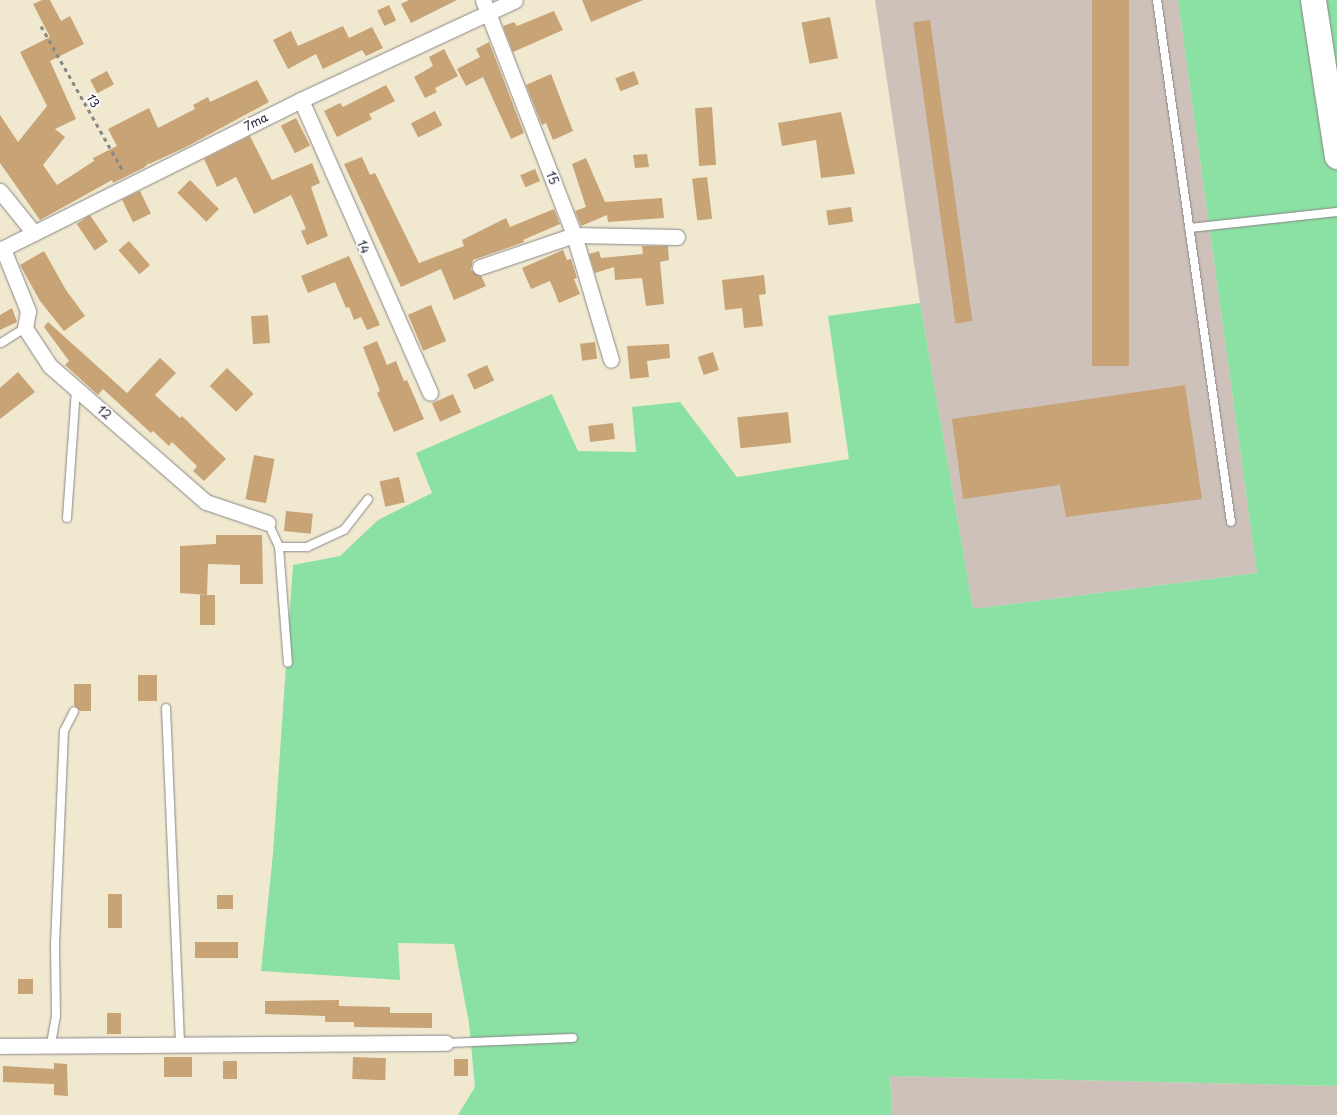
<!DOCTYPE html>
<style>
body{margin:0}
#map{position:relative;width:1337px;height:1115px;overflow:hidden;background:#f0e9d0;font-family:"Playpen Sans",sans-serif}
div>[style]{position:absolute}
[style*='--x']{left:calc(var(--x)*1px);top:calc(var(--y)*1px);width:calc(var(--w)*1px);rotate:calc(var(--a)*1deg)}
.industrial>*{inset:0;background:#cec1ba}
.green>*{inset:0;background:#8be0a3}
.building>*{inset:0;background:#c8a376;transform-origin:0 0}
.path>*{height:3px;margin-top:-1.5px;transform-origin:0;background:repeating-linear-gradient(90deg,#898686 0 4px,transparent 0 8px)}
.roads{filter:drop-shadow(0 0 1px #898686) drop-shadow(0 0 1px #898686)}
.service>*{height:8px;margin:-4px;padding:0 4px;transform-origin:4px;border-radius:4px;background:#fff}
.minor>*{height:15px;margin:-7.5px;padding:0 7.5px;transform-origin:7.5px;border-radius:7.5px;background:#fff}
.trunk>*{height:25px;margin:-12.5px;padding:0 12.5px;transform-origin:12.5px;border-radius:12.5px;background:#fff}
span{translate:-50% -50%;white-space:nowrap;text-align:center;line-height:1.15;-webkit-text-stroke:4px #fff;paint-order:stroke}
.street-label{font-size:12px;color:#22223b}
</style>
<div id="map">
<div class="industrial">
<div style="clip-path:polygon(875px 0,1178px 0,1257px 573px,973px 609px,920px 303px)"></div>
<div style="clip-path:polygon(890px 1076px,1337px 1086px,1337px 1115px,892px 1115px)"></div>
</div>
<div class="green">
<div style="clip-path:polygon(1178px 0,1337px 0,1337px 1086px,890px 1076px,892px 1115px,458px 1115px,475px 1087px,469px 1023px,454px 944px,398px 943px,400px 980px,261px 971px,273px 853px,293px 565px,340px 556px,378px 520px,432px 493px,416px 453px,552px 394px,578px 451px,636px 452px,632px 407px,680px 402px,737px 477px,849px 459px,828px 316px,920px 303px,973px 609px,1257px 573px)"></div>
</div>
<div class="building">
<div style="clip-path:polygon(42px 0,50px 0,61px 21px,70px 16px,84px 44px,50px 61px,76px 119px,55px 129px,65px 137px,43px 165px,57px 185px,94px 161px,93px 158px,117px 146px,108px 129px,149px 108px,158px 128px,195px 109px,193px 105px,208px 97px,210px 102px,257px 80px,269px 102px,186px 147px,149px 164px,146px 161px,148px 164px,143px 168px,113px 183px,112px 180px,40px 220px,0 163px,0 115px,18px 142px,47px 106px,20px 52px,50px 37px,33px 4px)"></div>
<div style="clip-path:polygon(409px 0,457px 0,411px 23px,401px 4px)"></div>
<div style="clip-path:polygon(582px 0,643px 0,591px 22px)"></div>
<div style="left:1092px;top:0;width:37px;height:366px"></div>
<div style="left:389px;top:5px;width:17px;height:13px;rotate:65deg"></div>
<div style="clip-path:polygon(554px 11px,563px 30px,513px 52px,503px 26px,514px 22px,517px 26px)"></div>
<div style="left:830px;top:17px;width:42px;height:29px;rotate:79deg"></div>
<div style="left:930px;top:20px;width:304px;height:17px;rotate:82deg"></div>
<div style="clip-path:polygon(343px 26px,349px 38px,372px 27px,383px 48px,366px 56px,362px 50px,323px 69px,316px 54px,288px 69px,273px 40px,291px 31px,298px 46px)"></div>
<div style="clip-path:polygon(489px 42px,524px 133px,511px 139px,483px 77px,466px 86px,457px 69px,480px 57px,476px 49px)"></div>
<div style="clip-path:polygon(444px 49px,458px 76px,435px 88px,437px 92px,425px 98px,414px 77px,433px 66px,429px 57px)"></div>
<div style="left:107px;top:71px;width:15px;height:19px;rotate:62deg"></div>
<div style="left:634px;top:71px;width:14px;height:20px;rotate:69deg"></div>
<div style="clip-path:polygon(551px 74px,573px 131px,553px 140px,546px 123px,542px 125px,526px 85px)"></div>
<div style="clip-path:polygon(386px 85px,395px 101px,369px 114px,372px 119px,337px 137px,324px 111px,340px 103px,343px 107px)"></div>
<div style="left:712px;top:107px;width:58px;height:17px;rotate:86deg"></div>
<div style="left:435px;top:111px;width:16px;height:27px;rotate:63deg"></div>
<div style="clip-path:polygon(841px 112px,855px 174px,821px 178px,816px 140px,782px 146px,778px 123px)"></div>
<div style="left:296px;top:118px;width:31px;height:17px;rotate:63deg"></div>
<div style="clip-path:polygon(250px 136px,272px 180px,312px 163px,320px 183px,311px 187px,328px 236px,307px 245px,301px 231px,306px 229px,291px 195px,254px 214px,236px 177px,217px 187px,204px 159px)"></div>
<div style="clip-path:polygon(647px 154px,649px 167px,635px 168px,633px 155px)"></div>
<div style="clip-path:polygon(362px 157px,370px 175px,375px 173px,419px 263px,464px 246px,462px 240px,506px 218px,510px 227px,554px 209px,560px 224px,523px 240px,524px 242px,473px 260px,471px 270px,481px 276px,486px 286px,454px 300px,441px 269px,401px 287px,344px 164px)"></div>
<div style="clip-path:polygon(586px 158px,605px 202px,662px 198px,664px 218px,608px 222px,607px 215px,581px 226px,575px 211px,586px 207px,572px 164px)"></div>
<div style="left:535px;top:169px;width:13px;height:16px;rotate:67deg"></div>
<div style="left:707px;top:177px;width:42px;height:15px;rotate:83deg"></div>
<div style="left:190px;top:180px;width:41px;height:18px;rotate:45deg"></div>
<div style="left:140px;top:191px;width:25px;height:20px;rotate:64deg"></div>
<div style="left:851px;top:207px;width:15px;height:25px;rotate:82deg"></div>
<div style="left:90px;top:215px;width:32px;height:16px;rotate:56deg"></div>
<div style="left:129px;top:241px;width:32px;height:14px;rotate:49deg"></div>
<div style="clip-path:polygon(642px 246px,668px 246px,669px 260px,660px 262px,664px 304px,646px 306px,642px 278px,615px 280px,614px 267px,595px 273px,589px 254px,599px 251px,601px 258px,643px 254px)"></div>
<div style="clip-path:polygon(563px 250px,567px 260px,571px 259px,577px 278px,574px 279px,580px 294px,559px 303px,550px 281px,531px 289px,522px 268px)"></div>
<div style="clip-path:polygon(44px 251px,66px 290px,85px 316px,64px 331px,40px 301px,20px 265px)"></div>
<div style="clip-path:polygon(349px 256px,380px 325px,367px 330px,361px 317px,354px 320px,349px 307px,346px 308px,335px 282px,308px 293px,301px 276px)"></div>
<div style="clip-path:polygon(764px 275px,766px 294px,759px 295px,763px 326px,744px 328px,742px 308px,725px 310px,722px 280px)"></div>
<div style="left:431px;top:305px;width:39px;height:25px;rotate:67deg"></div>
<div style="clip-path:polygon(12px 308px,17px 322px,0 330px,0 315px)"></div>
<div style="left:268px;top:315px;width:28px;height:17px;rotate:86deg"></div>
<div style="clip-path:polygon(48px 322px,127px 393px,160px 358px,176px 373px,155px 395px,180px 418px,182px 416px,226px 459px,204px 481px,193px 471px,197px 466px,172px 442px,169px 446px,153px 431px,151px 433px,103px 389px,98px 395px,65px 365px,69px 361px,44px 327px)"></div>
<div style="clip-path:polygon(377px 341px,387px 365px,396px 361px,404px 381px,407px 380px,424px 419px,394px 432px,377px 393px,380px 391px,363px 347px)"></div>
<div style="left:595px;top:342px;width:17px;height:15px;rotate:83deg"></div>
<div style="clip-path:polygon(669px 344px,670px 358px,647px 361px,649px 377px,630px 379px,627px 346px)"></div>
<div style="left:713px;top:352px;width:19px;height:16px;rotate:72deg"></div>
<div style="left:487px;top:365px;width:17px;height:22px;rotate:65deg"></div>
<div style="left:227px;top:368px;width:37px;height:25px;rotate:44deg"></div>
<div style="clip-path:polygon(18px 372px,35px 392px,0 419px,0 388px)"></div>
<div style="clip-path:polygon(1185px 385px,1202px 499px,1066px 517px,1060px 485px,963px 499px,952px 419px)"></div>
<div style="left:453px;top:394px;width:20px;height:23px;rotate:66deg"></div>
<div style="left:788px;top:412px;width:31px;height:51px;rotate:84deg"></div>
<div style="left:613px;top:423px;width:16px;height:25px;rotate:83deg"></div>
<div style="left:254px;top:455px;width:21px;height:45px;rotate:11deg"></div>
<div style="left:399px;top:477px;width:26px;height:20px;rotate:77deg"></div>
<div style="left:286px;top:511px;width:27px;height:20px;rotate:6deg"></div>
<div style="clip-path:polygon(216px 535px,262px 535px,263px 584px,240px 584px,240px 565px,208px 564px,207px 595px,180px 593px,180px 546px,216px 544px)"></div>
<div style="left:200px;top:595px;width:15px;height:30px"></div>
<div style="left:138px;top:675px;width:19px;height:26px"></div>
<div style="clip-path:polygon(74px 684px,91px 684px,91px 711px,80px 711px,74px 705px)"></div>
<div style="left:108px;top:894px;width:14px;height:34px"></div>
<div style="left:217px;top:895px;width:16px;height:14px"></div>
<div style="left:195px;top:942px;width:43px;height:16px"></div>
<div style="left:18px;top:979px;width:15px;height:15px"></div>
<div style="clip-path:polygon(339px 1000px,339px 1006px,390px 1007px,390px 1013px,432px 1013px,432px 1028px,354px 1027px,354px 1022px,325px 1022px,325px 1016px,265px 1014px,265px 1001px)"></div>
<div style="left:107px;top:1013px;width:14px;height:21px"></div>
<div style="left:164px;top:1057px;width:28px;height:20px"></div>
<div style="left:353px;top:1057px;width:33px;height:22px;rotate:2deg"></div>
<div style="left:454px;top:1059px;width:14px;height:17px"></div>
<div style="left:223px;top:1061px;width:14px;height:18px"></div>
<div style="clip-path:polygon(54px 1063px,67px 1064px,68px 1096px,54px 1095px,54px 1084px,3px 1082px,3px 1066px,54px 1069px)"></div>
</div>
<div class="path">
<div style="--x:41;--y:26;--w:167;--a:60.5"></div>
</div>
<div class="roads">
<div class="service">
<div style="--x:1157;--y:0;--w:527;--a:81.93"></div>
<div style="--x:1189;--y:228;--w:149;--a:-6.2"></div>
<div style="--x:1;--y:343;--w:28;--a:-32"></div>
<div style="--x:67;--y:518;--w:128;--a:-86"></div>
<div style="--x:268;--y:523;--w:26;--a:65"></div>
<div style="--x:279;--y:547;--w:28;--a:0"></div>
<div style="--x:307;--y:547;--w:41;--a:-24.7"></div>
<div style="--x:344;--y:530;--w:39;--a:-52"></div>
<div style="--x:279;--y:547;--w:116;--a:85.6"></div>
<div style="--x:166;--y:708;--w:335;--a:87.6"></div>
<div style="--x:446;--y:1043;--w:127;--a:-2.3"></div>
<div style="--x:51;--y:1044;--w:28;--a:-80"></div>
<div style="--x:56;--y:1016;--w:71;--a:-90.8"></div>
<div style="--x:55;--y:945;--w:214;--a:-87.6"></div>
<div style="--x:64;--y:731;--w:22;--a:-63"></div>
</div>
<div class="minor">
<div style="--x:483;--y:0;--w:252;--a:68.8"></div>
<div style="--x:574;--y:235;--w:130;--a:73.5"></div>
<div style="--x:301;--y:100;--w:320;--a:66.2"></div>
<div style="--x:0;--y:191;--w:54;--a:51"></div>
<div style="--x:3;--y:249;--w:67;--a:68"></div>
<div style="--x:28;--y:311;--w:17;--a:100"></div>
<div style="--x:25;--y:328;--w:45;--a:56.7"></div>
<div style="--x:50;--y:366;--w:207;--a:41.1"></div>
<div style="--x:206;--y:502;--w:65;--a:18.7"></div>
<div style="--x:0;--y:250;--w:336;--a:-26.5"></div>
<div style="--x:301;--y:100;--w:236;--a:-25"></div>
<div style="--x:480;--y:267;--w:99;--a:-18.8"></div>
<div style="--x:574;--y:235;--w:103;--a:1.1"></div>
<div style="--x:0;--y:1046;--w:446;--a:-0.4"></div>
</div>
<div class="trunk">
<div style="--x:1313;--y:0;--w:158;--a:81.3"></div>
</div>
</div>
<div class="street-label">
<span style="left:93px;top:101px;rotate:60deg">13</span>
<span style="left:256px;top:122px;rotate:-26deg">7ma</span>
<span style="left:552px;top:178px;rotate:68deg">15</span>
<span style="left:363px;top:247px;rotate:67deg">14</span>
<span style="left:104px;top:413px;rotate:41deg">12</span>
</div>
</div>
